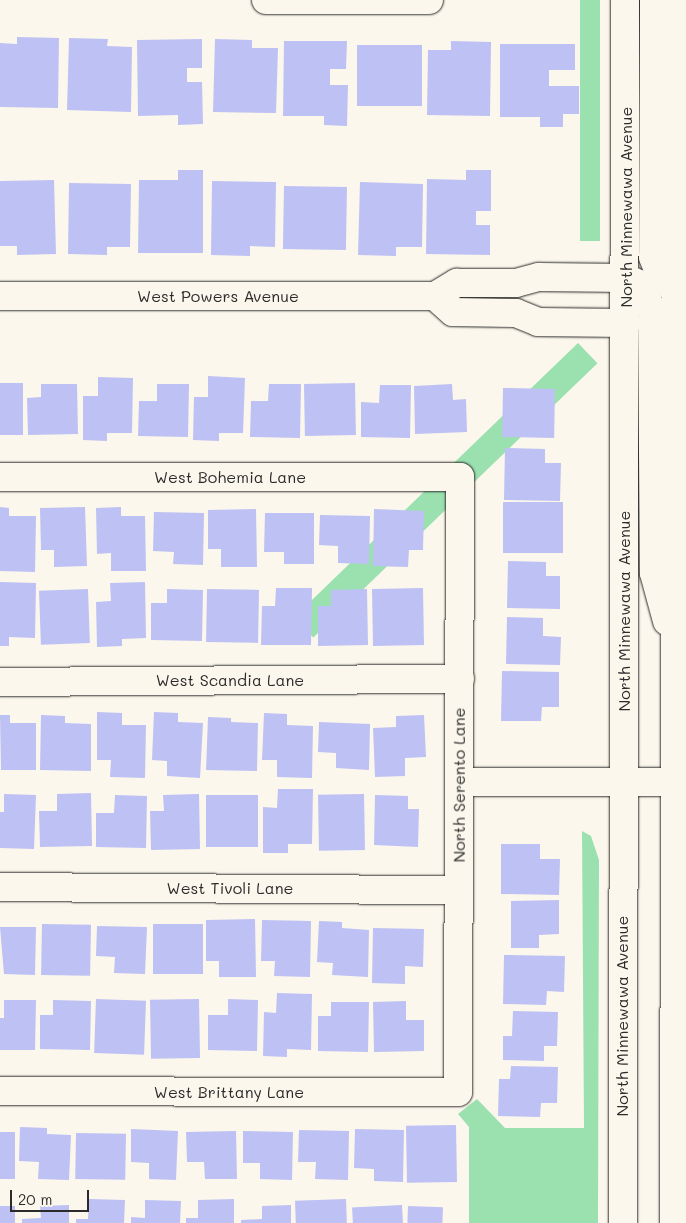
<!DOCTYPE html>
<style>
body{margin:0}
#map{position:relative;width:686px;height:1223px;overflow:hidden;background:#fbf7ec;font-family:Mali,sans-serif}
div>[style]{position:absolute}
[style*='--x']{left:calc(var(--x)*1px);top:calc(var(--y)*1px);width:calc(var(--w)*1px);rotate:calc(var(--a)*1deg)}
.green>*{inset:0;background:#9ae1af;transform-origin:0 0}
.building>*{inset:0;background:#bec1f3;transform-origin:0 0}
.roads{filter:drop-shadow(0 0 1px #2b2b2b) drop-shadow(0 0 1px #2b2b2b)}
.minor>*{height:28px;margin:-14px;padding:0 14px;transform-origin:14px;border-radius:14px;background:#fbf7ec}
.major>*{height:28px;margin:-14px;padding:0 14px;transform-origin:14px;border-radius:14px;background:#fbf7ec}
span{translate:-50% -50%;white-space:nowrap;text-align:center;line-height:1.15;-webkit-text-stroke:4px #fbf7ec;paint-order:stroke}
.street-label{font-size:16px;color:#2b2b2b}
.scale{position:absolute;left:10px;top:1190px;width:79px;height:22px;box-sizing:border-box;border:2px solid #2b2b2b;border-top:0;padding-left:6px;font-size:15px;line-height:18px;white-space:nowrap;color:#2b2b2b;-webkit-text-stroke:4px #fbf7ec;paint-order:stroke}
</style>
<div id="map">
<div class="green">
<div style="left:580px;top:0;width:20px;height:241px"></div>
<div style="left:578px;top:343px;width:28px;height:395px;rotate:46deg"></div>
<div style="clip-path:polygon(582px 831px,591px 836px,599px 860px,598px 1223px,469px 1223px,469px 1127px,458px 1114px,477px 1099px,505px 1128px,584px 1128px)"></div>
</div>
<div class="building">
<div style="clip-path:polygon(17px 37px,59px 38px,58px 108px,0 107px,0 43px,17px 44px)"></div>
<div style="clip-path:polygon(69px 38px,108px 39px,107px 46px,132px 47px,131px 112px,67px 110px)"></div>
<div style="clip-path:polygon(202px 39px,202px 68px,187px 68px,187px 82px,202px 82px,203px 124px,178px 125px,178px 115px,138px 116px,137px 40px)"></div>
<div style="clip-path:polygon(215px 39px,252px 40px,252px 48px,278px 48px,276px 113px,213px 112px)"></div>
<div style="clip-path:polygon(284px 41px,347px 41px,346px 69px,330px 69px,330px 85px,348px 85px,347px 126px,324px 125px,324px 116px,283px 116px)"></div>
<div style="clip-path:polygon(451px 41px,491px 42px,490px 116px,427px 115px,428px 50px,451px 50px)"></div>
<div style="clip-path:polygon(500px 44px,575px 44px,575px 70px,549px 70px,549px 86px,579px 86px,579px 114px,563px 114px,563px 127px,540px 127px,540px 117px,500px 117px)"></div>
<div style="left:357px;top:45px;width:65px;height:61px"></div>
<div style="clip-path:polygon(178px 170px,203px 170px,203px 253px,138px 253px,139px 180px,178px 180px)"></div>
<div style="clip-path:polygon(466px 170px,491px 170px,491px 211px,476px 211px,476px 225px,490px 225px,490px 255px,426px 254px,427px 179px,466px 180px)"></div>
<div style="clip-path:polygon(54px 180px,56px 254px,17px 255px,17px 246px,0 246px,0 181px)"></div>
<div style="clip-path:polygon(212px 181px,276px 182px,275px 247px,250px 246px,250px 256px,211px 255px)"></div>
<div style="clip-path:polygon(360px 182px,423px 184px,422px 247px,396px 247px,396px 256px,358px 255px)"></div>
<div style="clip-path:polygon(69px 183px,131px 184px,130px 247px,107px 247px,107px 255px,68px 254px)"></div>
<div style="left:284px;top:186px;width:63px;height:63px;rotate:1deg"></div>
<div style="clip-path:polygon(208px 376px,245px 378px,243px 433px,219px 433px,219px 441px,193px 440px,194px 397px,208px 397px)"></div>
<div style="clip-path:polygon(98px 377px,133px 378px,132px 433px,107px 433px,107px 441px,83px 440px,83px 396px,98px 396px)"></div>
<div style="left:0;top:383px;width:23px;height:52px"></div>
<div style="left:355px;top:383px;width:52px;height:51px;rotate:89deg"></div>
<div style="clip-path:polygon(41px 384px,77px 384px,78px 434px,28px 435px,27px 398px,41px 397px)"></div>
<div style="clip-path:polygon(157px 384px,189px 384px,188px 437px,138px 436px,139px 401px,157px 401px)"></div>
<div style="clip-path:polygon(269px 384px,301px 384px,300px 438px,250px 437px,251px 401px,268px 401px)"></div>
<div style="clip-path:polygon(452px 384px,453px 400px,466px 399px,467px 432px,415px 434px,414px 386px)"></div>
<div style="clip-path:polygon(380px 385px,411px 385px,410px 438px,361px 437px,361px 402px,379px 403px)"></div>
<div style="left:503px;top:388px;width:52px;height:49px;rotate:1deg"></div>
<div style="clip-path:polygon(505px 448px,545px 449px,545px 463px,561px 463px,560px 501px,504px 500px)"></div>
<div style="left:563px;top:502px;width:51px;height:60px;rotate:90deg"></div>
<div style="clip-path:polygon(0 507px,9px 508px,9px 516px,36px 516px,35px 572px,0 571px)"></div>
<div style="clip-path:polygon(85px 507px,87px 566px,54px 567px,54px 550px,41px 550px,40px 508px)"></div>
<div style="clip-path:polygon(121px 507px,121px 516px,145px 516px,146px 571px,111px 571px,111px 553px,97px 554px,96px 508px)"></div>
<div style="clip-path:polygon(256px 509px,257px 567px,221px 567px,221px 549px,208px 549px,208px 510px)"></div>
<div style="clip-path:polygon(374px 509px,424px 511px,423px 550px,409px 550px,408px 567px,373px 566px)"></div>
<div style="clip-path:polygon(154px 512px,204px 513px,203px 565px,173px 564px,174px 552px,153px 551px)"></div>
<div style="clip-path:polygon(265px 513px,314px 513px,314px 564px,284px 564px,284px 552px,264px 552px)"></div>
<div style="clip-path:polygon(320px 515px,370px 516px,369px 564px,338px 563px,338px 546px,319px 545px)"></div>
<div style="clip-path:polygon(508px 561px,546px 562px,546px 576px,560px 576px,560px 609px,507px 608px)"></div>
<div style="clip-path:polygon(0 582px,36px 583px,35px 638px,9px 637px,9px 646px,0 646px)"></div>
<div style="clip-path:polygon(145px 582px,146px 638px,122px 639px,122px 646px,97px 647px,96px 602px,111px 601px,110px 583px)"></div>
<div style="clip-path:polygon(276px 588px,312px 588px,311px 645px,261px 645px,262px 606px,275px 606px)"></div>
<div style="left:423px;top:588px;width:57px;height:51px;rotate:89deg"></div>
<div style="left:88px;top:589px;width:54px;height:49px;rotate:88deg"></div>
<div style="clip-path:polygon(167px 589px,203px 590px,202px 641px,151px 640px,151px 603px,167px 603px)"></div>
<div style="left:207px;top:589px;width:52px;height:53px;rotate:1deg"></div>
<div style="clip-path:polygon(367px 589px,368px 645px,318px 646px,318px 606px,331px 606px,331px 590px)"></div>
<div style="clip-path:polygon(507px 617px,543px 618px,543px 636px,561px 637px,560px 665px,506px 664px)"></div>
<div style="clip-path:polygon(502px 671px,559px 672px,559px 707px,542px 707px,541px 721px,501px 721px)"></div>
<div style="clip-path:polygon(97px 712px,122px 713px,122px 725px,146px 725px,145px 778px,110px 777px,111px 760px,97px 760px)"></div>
<div style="clip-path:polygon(154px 712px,178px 713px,178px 722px,203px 723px,200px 778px,167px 776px,167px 761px,152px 760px)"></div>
<div style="clip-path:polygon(264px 713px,287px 714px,287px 725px,313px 726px,312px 778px,277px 777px,277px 760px,262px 760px)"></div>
<div style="clip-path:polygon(0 715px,10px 715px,10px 723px,36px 723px,36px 770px,1px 770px)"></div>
<div style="clip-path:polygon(41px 715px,65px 716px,65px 723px,91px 724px,91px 771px,40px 770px)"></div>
<div style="clip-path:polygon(424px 715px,426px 757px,405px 758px,405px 776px,375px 777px,373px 728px,396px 727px,396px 716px)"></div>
<div style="clip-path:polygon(208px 717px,231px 718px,231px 722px,258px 723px,257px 771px,206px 770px)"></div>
<div style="clip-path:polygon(319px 722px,370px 724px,369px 770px,336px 768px,336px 753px,318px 752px)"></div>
<div style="clip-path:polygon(278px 789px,313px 789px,312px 844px,288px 844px,288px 853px,263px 853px,263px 807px,277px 808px)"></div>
<div style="clip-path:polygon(91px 793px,92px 846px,40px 847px,39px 811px,57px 811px,57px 794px)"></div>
<div style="clip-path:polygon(4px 794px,36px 795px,34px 849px,0 848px,0 812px,4px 812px)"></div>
<div style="clip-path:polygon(199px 794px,200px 849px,151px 850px,150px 811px,164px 811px,163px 795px)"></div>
<div style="left:364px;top:794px;width:56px;height:46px;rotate:89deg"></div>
<div style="clip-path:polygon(115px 795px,147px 796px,146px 848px,96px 847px,96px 813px,114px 813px)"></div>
<div style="left:206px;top:795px;width:52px;height:52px"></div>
<div style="clip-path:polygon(375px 795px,408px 796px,408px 809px,419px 809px,418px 847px,374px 845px)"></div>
<div style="clip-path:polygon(501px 844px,540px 844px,540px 859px,560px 859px,559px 895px,501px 894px)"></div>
<div style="clip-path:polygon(559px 900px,559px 934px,539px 935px,539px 948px,511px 948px,511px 901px)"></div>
<div style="clip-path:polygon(255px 919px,256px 977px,219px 977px,219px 961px,206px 961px,206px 920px)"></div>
<div style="clip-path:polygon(262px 920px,311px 921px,310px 977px,274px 976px,275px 961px,261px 961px)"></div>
<div style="clip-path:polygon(319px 921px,342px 922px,342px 928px,369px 930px,368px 977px,332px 975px,333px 963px,317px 962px)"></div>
<div style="left:42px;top:924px;width:49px;height:51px;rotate:1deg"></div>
<div style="left:153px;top:924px;width:50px;height:50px"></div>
<div style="clip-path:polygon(97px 926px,147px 927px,145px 974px,114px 973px,115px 957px,96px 956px)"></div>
<div style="clip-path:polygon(0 927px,36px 927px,35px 975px,4px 974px)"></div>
<div style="clip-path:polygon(373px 928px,424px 929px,423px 967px,405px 966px,405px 984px,372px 983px)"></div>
<div style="clip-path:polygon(504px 955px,565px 956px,564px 992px,547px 991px,546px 1005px,503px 1004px)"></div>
<div style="clip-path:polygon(277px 993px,312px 994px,311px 1050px,287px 1049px,287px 1057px,263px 1056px,264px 1012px,276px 1013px)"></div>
<div style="left:96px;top:999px;width:50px;height:54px;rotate:2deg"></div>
<div style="left:199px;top:999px;width:59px;height:49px;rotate:89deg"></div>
<div style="clip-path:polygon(228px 999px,258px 1000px,257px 1051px,208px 1050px,208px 1015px,228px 1015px)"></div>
<div style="clip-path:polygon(4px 1000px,36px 1000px,35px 1050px,0 1050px,0 1018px,4px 1018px)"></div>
<div style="clip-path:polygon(53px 1000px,91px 1001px,90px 1050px,40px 1049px,40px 1015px,53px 1015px)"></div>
<div style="clip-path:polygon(406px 1001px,406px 1020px,424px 1020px,424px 1051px,374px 1052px,373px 1002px)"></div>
<div style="clip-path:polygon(331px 1002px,369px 1002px,368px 1052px,318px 1051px,318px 1016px,331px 1016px)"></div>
<div style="clip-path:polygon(513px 1011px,558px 1012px,557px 1046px,544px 1046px,544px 1061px,503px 1060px,503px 1036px,512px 1036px)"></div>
<div style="clip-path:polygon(511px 1066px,558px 1067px,557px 1103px,541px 1103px,540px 1117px,498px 1116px,499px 1079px,510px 1079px)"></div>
<div style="left:456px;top:1125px;width:57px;height:50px;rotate:89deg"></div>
<div style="clip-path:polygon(20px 1127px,47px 1128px,47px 1134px,71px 1135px,69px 1180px,38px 1179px,39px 1162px,19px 1161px)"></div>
<div style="clip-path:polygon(131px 1129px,178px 1131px,176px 1180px,149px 1179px,149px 1163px,131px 1162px)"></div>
<div style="clip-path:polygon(355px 1129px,404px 1130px,403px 1182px,374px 1181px,374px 1169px,354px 1168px)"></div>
<div style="clip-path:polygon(299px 1130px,349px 1131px,348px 1180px,315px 1179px,316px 1162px,298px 1162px)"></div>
<div style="clip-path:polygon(236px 1131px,237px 1179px,205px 1179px,204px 1162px,187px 1162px,186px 1132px)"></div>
<div style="clip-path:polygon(243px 1131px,293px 1132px,292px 1180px,260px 1179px,260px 1163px,243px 1163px)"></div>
<div style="left:0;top:1132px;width:15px;height:47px"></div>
<div style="left:76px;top:1133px;width:50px;height:46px;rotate:1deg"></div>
<div style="clip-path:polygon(89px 1199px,125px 1200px,124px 1223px,76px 1223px,76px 1219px,88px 1219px)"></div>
<div style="clip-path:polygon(234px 1199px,234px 1223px,186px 1223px,186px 1218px,198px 1218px,198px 1200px)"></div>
<div style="left:346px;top:1199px;width:24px;height:51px;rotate:88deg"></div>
<div style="clip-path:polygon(145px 1200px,181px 1201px,180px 1223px,131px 1223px,131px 1217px,145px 1218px)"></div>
<div style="clip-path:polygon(69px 1205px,69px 1223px,22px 1223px,22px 1219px,41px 1218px,40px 1206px)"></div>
<div style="clip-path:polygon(291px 1205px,291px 1223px,241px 1223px,241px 1220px,262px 1219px,262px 1206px)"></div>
<div style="left:402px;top:1205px;width:18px;height:50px;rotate:87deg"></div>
<div style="left:0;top:1206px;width:15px;height:17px"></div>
<div style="left:408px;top:1206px;width:35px;height:17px;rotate:2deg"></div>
</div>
<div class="roads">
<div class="minor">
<div style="--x:266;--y:0;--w:163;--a:0"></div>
<div style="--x:0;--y:296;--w:435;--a:0"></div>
<div style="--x:435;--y:296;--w:26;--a:-31"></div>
<div style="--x:457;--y:283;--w:59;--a:0"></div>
<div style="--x:516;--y:283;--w:24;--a:-15"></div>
<div style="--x:539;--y:277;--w:87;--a:0.7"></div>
<div style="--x:435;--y:296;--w:24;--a:42"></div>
<div style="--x:453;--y:312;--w:63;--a:0.9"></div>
<div style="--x:516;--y:313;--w:24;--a:22"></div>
<div style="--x:538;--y:322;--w:88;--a:0.7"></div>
<div style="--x:0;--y:477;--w:460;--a:0"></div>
<div style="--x:460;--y:477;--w:615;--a:90.19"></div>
<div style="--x:458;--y:1092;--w:458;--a:-179.9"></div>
<div style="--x:0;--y:682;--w:460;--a:-0.4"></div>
<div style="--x:459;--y:782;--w:216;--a:0"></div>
<div style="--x:0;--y:887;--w:459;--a:0.4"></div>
</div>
<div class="major">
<div style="--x:654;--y:0;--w:257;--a:90.2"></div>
<div style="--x:653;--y:257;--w:19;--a:69"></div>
<div style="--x:660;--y:275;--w:23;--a:47"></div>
<div style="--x:626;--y:278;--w:14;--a:25"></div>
<div style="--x:639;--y:284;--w:28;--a:63"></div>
<div style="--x:652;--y:309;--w:264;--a:89.6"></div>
<div style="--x:654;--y:573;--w:50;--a:74.8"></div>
<div style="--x:623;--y:1223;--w:1223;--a:-89.91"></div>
<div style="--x:674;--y:1223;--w:1223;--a:-89.86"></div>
</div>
</div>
<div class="street-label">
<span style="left:626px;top:207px;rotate:-90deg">North Minnewawa Avenue</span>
<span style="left:218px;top:296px">West Powers Avenue</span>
<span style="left:230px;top:477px">West Bohemia Lane</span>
<span style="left:624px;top:611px;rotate:-90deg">North Minnewawa Avenue</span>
<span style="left:230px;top:680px">West Scandia Lane</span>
<span style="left:459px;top:785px;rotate:-90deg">North Serento Lane</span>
<span style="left:230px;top:888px">West Tivoli Lane</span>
<span style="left:622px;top:1016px;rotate:-90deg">North Minnewawa Avenue</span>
<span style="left:229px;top:1092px">West Brittany Lane</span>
</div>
<div class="scale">20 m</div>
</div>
